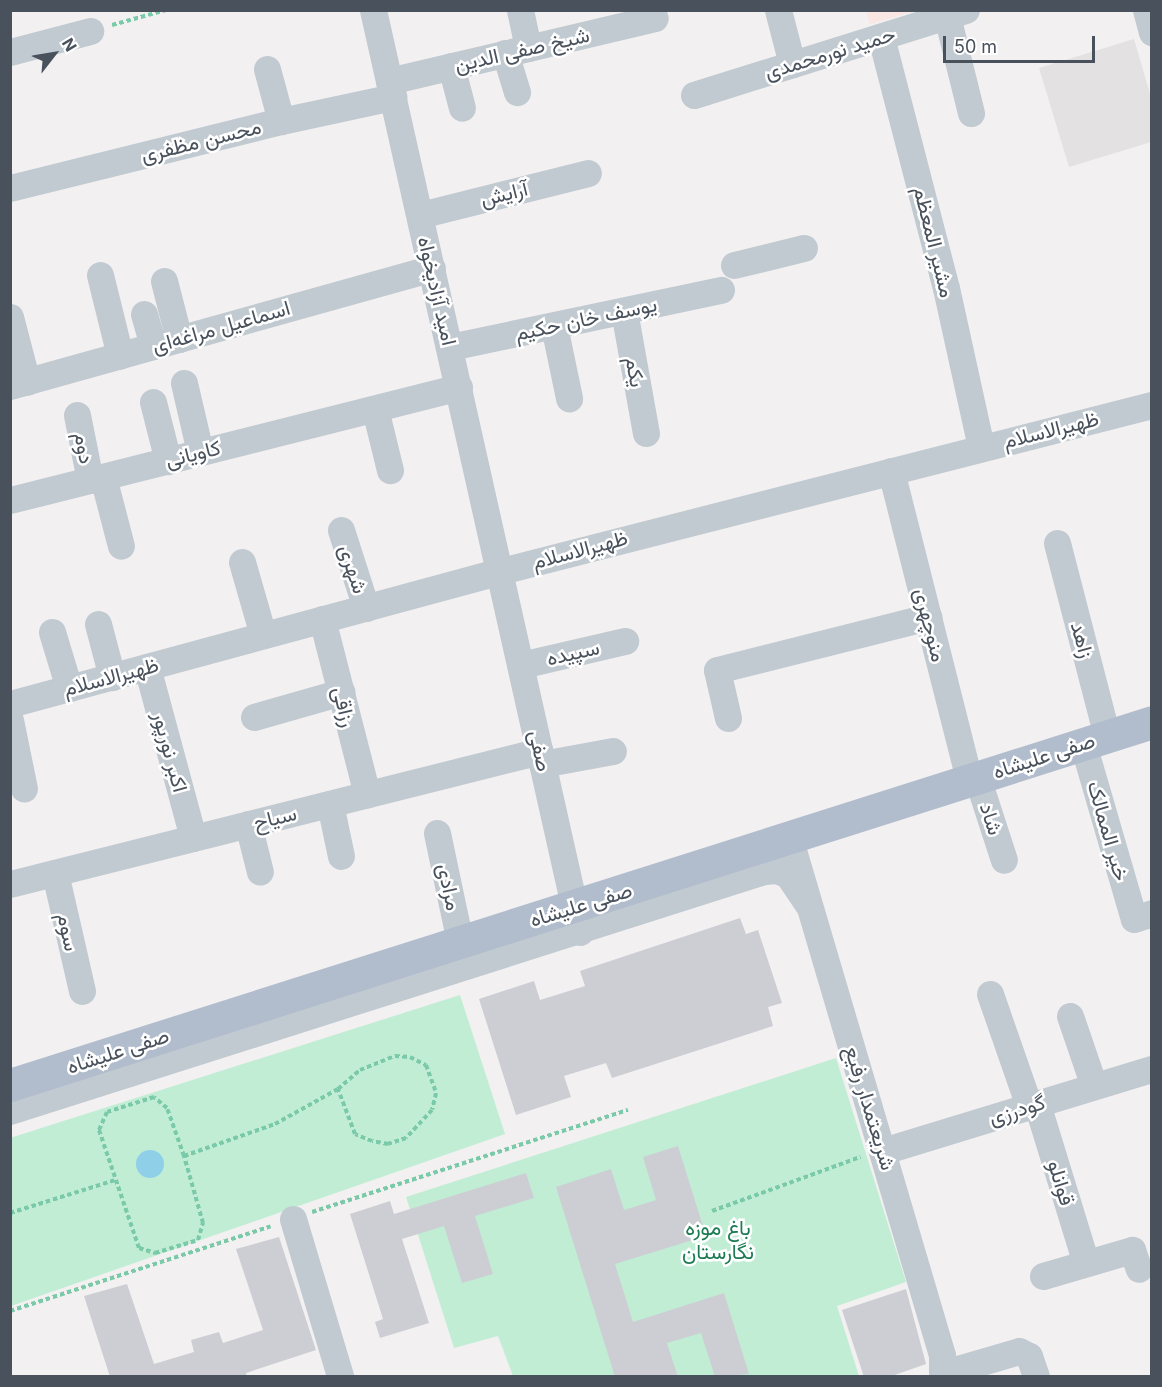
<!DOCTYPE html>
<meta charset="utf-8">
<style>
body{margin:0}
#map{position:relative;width:1162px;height:1387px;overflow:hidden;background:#f2f0f0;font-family:Inter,Vazirmatn,sans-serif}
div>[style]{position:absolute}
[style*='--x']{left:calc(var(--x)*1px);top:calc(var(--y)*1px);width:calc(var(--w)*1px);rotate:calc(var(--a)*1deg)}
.education>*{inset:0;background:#e3e1e1}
.medical>*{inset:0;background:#fae6e2}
.green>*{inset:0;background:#c1edd5}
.water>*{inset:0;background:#90cfe8}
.round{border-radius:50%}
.building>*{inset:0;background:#cdced4}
.path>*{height:4px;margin-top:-2px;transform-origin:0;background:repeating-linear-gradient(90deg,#7ac9a8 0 4.5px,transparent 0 7.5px)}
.minor>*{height:27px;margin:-13.5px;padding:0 13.5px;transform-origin:13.5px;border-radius:13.5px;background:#c1c9d1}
.major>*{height:33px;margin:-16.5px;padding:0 16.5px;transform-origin:16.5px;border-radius:16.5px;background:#b1bdcd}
span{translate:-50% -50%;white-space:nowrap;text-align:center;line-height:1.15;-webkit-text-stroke:5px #fff;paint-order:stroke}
.street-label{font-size:21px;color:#48515c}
.park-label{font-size:21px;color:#1c7b52}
.frame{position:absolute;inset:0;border:12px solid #48515c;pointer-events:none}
.north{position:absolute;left:24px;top:24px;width:60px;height:60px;-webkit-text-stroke:4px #fff;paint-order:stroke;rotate:59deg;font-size:16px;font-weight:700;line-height:24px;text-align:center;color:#48515c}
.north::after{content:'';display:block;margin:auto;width:21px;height:27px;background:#48515c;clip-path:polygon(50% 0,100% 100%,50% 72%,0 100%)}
.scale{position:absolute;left:943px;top:36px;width:152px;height:27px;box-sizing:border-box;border:3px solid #48515c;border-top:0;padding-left:8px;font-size:18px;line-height:21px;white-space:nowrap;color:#48515c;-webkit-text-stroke:4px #fff;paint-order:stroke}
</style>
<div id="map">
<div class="education">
<div style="clip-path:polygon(1134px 39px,1151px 97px,1151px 142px,1069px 167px,1039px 68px)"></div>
</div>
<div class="medical">
<div style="clip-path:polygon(866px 10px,916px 10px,916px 11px,870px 24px)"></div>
</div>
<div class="green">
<div style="clip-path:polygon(460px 995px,505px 1134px,11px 1306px,10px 1138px)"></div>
<div style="clip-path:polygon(836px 1058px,906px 1282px,837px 1306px,859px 1376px,513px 1376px,498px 1336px,454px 1348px,406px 1197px)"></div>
</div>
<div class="water">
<div class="round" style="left:136px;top:1150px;width:28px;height:28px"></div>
</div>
<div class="building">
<div style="clip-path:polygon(740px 918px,746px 934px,758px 930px,782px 1003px,768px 1007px,773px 1026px,612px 1078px,606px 1063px,564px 1076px,571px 1097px,516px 1115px,479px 999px,534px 981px,540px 1000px,585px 986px,580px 971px)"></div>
<div style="clip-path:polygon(678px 1146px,706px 1236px,615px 1264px,633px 1322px,724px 1293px,749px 1374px,715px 1377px,701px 1333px,667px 1343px,678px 1377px,615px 1377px,556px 1187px,611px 1169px,624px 1210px,656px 1200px,643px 1157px)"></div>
<div style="clip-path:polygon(526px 1173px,534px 1198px,475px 1216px,493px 1274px,462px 1283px,444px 1226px,402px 1239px,429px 1323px,380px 1338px,375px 1322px,383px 1319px,350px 1214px,390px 1201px,394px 1214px)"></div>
<div style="clip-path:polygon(279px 1237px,316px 1350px,246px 1373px,247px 1377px,110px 1377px,84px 1296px,127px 1284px,154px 1364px,194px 1352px,191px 1340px,219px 1332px,223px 1343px,263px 1330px,236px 1249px)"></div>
<div style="clip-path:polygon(906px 1289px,926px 1364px,889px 1377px,864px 1377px,842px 1310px)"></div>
</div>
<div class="path">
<div style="--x:112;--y:25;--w:56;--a:-15.5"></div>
<div style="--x:395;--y:1056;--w:15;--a:4"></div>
<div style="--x:410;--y:1057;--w:18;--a:27"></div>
<div style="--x:426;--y:1065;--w:30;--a:70"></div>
<div style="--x:436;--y:1093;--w:17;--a:103"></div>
<div style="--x:432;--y:1110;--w:38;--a:133"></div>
<div style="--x:406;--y:1138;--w:19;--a:162"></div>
<div style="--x:388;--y:1144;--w:16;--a:-169"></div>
<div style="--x:372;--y:1141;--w:18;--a:-158"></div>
<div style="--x:355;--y:1134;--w:48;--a:-110.7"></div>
<div style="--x:338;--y:1089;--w:29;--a:-41"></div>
<div style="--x:360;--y:1070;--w:38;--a:-22"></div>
<div style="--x:184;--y:1156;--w:51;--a:-109.5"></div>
<div style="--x:167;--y:1108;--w:17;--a:-140"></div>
<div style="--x:154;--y:1097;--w:49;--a:162.3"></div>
<div style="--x:107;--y:1112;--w:20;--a:114"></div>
<div style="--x:99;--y:1130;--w:125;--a:71.3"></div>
<div style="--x:139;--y:1248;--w:17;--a:17"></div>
<div style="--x:155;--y:1253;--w:45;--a:-16.8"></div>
<div style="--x:198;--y:1240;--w:18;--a:-74"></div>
<div style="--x:203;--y:1223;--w:70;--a:-105.8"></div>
<div style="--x:184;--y:1156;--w:96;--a:-19.4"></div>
<div style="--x:275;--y:1124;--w:72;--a:-29.1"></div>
<div style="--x:712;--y:1211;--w:158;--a:-20"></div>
<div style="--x:312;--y:1212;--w:332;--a:-17.9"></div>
<div style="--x:10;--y:1213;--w:110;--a:-17.4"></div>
<div style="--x:10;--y:1311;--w:274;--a:-18"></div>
</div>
<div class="minor">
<div style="--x:373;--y:10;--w:945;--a:77.35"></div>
<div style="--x:520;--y:10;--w:39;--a:78"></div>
<div style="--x:778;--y:10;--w:56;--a:75.5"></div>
<div style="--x:1146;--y:10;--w:23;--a:75"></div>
<div style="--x:947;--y:16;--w:100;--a:76.1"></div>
<div style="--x:881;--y:37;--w:259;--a:75.5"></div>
<div style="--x:946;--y:288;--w:163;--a:77.6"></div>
<div style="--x:10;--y:52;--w:83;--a:-14.7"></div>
<div style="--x:505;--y:53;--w:41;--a:72.9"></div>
<div style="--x:451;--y:66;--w:43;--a:75.3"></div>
<div style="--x:267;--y:69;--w:54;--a:74.9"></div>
<div style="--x:389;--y:81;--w:273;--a:-13.3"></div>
<div style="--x:694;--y:95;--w:285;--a:-17.4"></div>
<div style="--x:10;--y:188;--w:279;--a:-13.9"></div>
<div style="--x:281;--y:121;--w:115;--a:-12.1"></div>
<div style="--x:420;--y:215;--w:173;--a:-14"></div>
<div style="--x:734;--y:265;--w:72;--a:-13.7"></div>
<div style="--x:100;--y:275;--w:83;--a:76.1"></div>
<div style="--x:164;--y:281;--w:60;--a:75.5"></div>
<div style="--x:624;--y:311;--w:124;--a:79.8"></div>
<div style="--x:144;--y:314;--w:33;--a:74"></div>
<div style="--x:10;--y:317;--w:67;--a:75.3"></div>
<div style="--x:554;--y:326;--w:74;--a:78.2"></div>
<div style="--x:450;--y:347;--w:277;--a:-11.9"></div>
<div style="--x:184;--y:383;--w:71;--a:76.9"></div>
<div style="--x:10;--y:386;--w:438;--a:-15.6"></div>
<div style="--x:153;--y:402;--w:61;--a:75.7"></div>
<div style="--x:375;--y:409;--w:63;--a:76.2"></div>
<div style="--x:77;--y:415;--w:66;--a:78.7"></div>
<div style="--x:891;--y:471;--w:319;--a:75.8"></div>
<div style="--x:103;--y:477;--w:71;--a:75.4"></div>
<div style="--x:10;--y:500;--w:463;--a:-14.1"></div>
<div style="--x:341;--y:530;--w:82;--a:72.2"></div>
<div style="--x:1057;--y:543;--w:199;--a:75.5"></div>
<div style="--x:242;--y:562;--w:76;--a:74"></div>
<div style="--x:322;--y:619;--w:181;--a:75.6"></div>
<div style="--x:98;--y:624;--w:55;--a:75.2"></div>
<div style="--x:52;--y:632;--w:59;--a:73.1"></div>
<div style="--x:521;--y:665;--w:107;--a:-13"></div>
<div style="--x:147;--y:667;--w:177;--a:74.9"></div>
<div style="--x:10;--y:704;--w:509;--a:-15.16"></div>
<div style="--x:501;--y:571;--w:672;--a:-14.31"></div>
<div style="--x:254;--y:717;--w:91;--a:-16"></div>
<div style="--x:728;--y:718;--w:49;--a:-102.9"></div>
<div style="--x:717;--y:670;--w:218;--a:-14.1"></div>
<div style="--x:10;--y:720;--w:70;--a:78.5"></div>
<div style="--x:1083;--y:744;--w:182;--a:73.8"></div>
<div style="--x:1134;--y:919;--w:19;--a:-18"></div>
<div style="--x:542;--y:764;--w:72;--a:-10.4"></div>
<div style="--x:977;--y:777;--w:87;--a:72"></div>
<div style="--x:330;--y:804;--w:53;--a:78.1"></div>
<div style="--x:248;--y:824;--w:49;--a:76"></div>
<div style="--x:437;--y:833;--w:111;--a:78.1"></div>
<div style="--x:790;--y:840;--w:537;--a:73.56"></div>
<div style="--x:942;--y:1355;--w:21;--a:90"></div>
<div style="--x:55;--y:873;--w:121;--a:77.1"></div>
<div style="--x:10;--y:884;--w:546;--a:-14.09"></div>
<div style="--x:990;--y:994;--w:119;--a:70.8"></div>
<div style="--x:1070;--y:1016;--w:74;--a:71.1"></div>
<div style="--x:1037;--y:1104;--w:166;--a:72.9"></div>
<div style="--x:10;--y:1111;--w:791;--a:-17.66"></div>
<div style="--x:764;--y:871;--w:13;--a:-4"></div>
<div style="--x:777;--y:870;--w:12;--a:24"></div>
<div style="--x:788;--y:875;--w:34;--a:56"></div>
<div style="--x:883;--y:1151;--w:281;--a:-17"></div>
<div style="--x:293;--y:1219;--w:164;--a:73.3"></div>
<div style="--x:1043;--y:1276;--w:93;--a:-16.3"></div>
<div style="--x:1132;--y:1250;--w:20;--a:70"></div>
<div style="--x:944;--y:1373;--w:78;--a:-16.3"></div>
<div style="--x:1019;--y:1351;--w:11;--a:27"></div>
<div style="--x:1029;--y:1356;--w:21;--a:71"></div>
</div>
<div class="major">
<div style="--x:10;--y:1085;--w:1198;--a:-17.63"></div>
</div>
<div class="street-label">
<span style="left:522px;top:50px;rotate:-13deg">شیخ صفی الدین</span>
<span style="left:830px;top:53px;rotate:-17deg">حمید نورمحمدی</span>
<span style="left:201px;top:141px;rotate:-14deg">محسن مظفری</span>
<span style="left:504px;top:194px;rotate:-14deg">آرایش</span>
<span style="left:934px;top:242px;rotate:76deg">مشیر المعظم</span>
<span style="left:437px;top:291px;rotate:77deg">امید آزادیخواه</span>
<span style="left:586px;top:319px;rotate:-12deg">یوسف خان حکیم</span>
<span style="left:221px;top:327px;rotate:-16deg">اسماعیل مراغه‌ای</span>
<span style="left:635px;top:372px;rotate:80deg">یکم</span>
<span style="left:1051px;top:430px;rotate:-14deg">ظهیرالاسلام</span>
<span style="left:84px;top:448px;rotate:79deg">دوم</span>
<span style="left:193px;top:454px;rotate:-14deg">کاویانی</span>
<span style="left:580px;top:550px;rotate:-15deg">ظهیرالاسلام</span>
<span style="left:353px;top:569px;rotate:72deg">شهری</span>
<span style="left:930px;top:625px;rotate:76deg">منوچهری</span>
<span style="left:1082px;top:640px;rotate:75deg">زاهد</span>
<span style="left:573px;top:653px;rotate:-13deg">سپیده</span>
<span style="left:111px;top:677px;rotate:-15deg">ظهیرالاسلام</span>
<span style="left:344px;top:707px;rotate:77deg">رزاقی</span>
<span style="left:540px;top:751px;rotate:78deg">صفی</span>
<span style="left:170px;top:752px;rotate:75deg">اکبر نورپور</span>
<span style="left:1044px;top:756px;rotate:-18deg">صفی علیشاه</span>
<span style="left:275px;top:818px;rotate:-14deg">سیاح</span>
<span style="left:991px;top:819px;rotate:72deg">شاد</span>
<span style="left:1108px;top:831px;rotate:74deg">خیر الممالک</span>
<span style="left:449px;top:887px;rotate:78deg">مرادی</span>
<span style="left:581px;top:905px;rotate:-17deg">صفی علیشاه</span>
<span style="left:68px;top:932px;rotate:78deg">سوم</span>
<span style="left:118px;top:1051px;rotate:-18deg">صفی علیشاه</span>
<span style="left:870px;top:1108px;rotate:73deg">شریعتمدار رفیع</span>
<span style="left:1017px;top:1110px;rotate:-17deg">گودرزی</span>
<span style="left:1061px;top:1183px;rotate:73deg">قوانلو</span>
</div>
<div class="park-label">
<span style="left:718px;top:1240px">باغ موزه<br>نگارستان</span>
</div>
<div class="frame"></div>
<div class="north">N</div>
<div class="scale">50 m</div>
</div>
